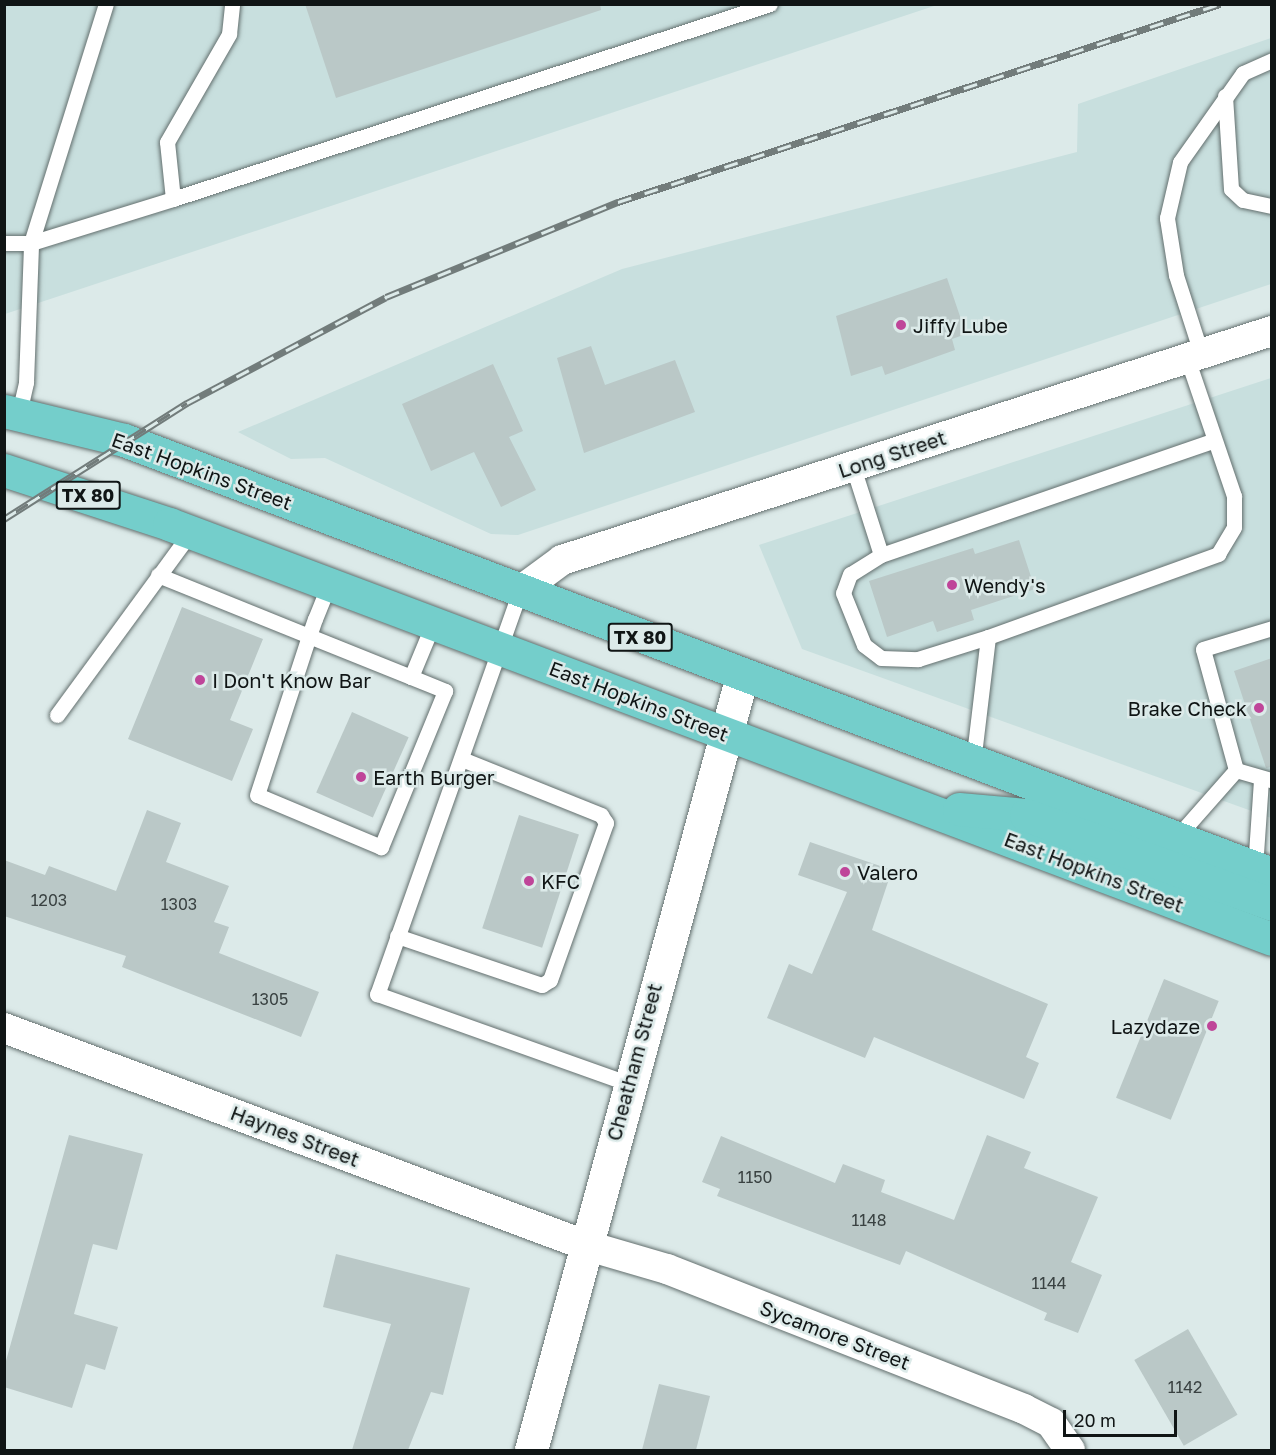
<!DOCTYPE html>
<style>
body{margin:0}
#map{position:relative;width:1276px;height:1455px;overflow:hidden;background:#dceae9;font-family:"Golos Text",sans-serif}
div>[style]{position:absolute}
[style*='--x']{left:calc(var(--x)*1px);top:calc(var(--y)*1px);width:calc(var(--w)*1px);rotate:calc(var(--a)*1deg)}
.built>*{inset:0;background:#c8dfde}
.building>*{inset:0;background:#bac8c7;transform-origin:0 0}
.roads{filter:drop-shadow(0 0 2px #636f6e) drop-shadow(0 0 2px #636f6e)}
.lane>*{height:15px;margin:-7.5px;padding:0 7.5px;transform-origin:7.5px;border-radius:7.5px;background:#fff}
.street>*{height:30px;margin:-15px;padding:0 15px;transform-origin:15px;border-radius:15px;background:#fff}
.secondary>*{height:33px;margin:-16.5px;padding:0 16.5px;transform-origin:16.5px;border-radius:16.5px;background:#fff}
.primary>*{height:33px;margin:-16.5px;padding:0 16.5px;transform-origin:16.5px;border-radius:16.5px;background:#74cecb}
.rail>*{height:7px;margin-top:-3.5px;transform-origin:0;background:repeating-linear-gradient(90deg,#dceae9 0 14px,#727c7b 0 28px);box-sizing:border-box;border-block:2px solid #727c7b}
.dots>*{width:16px;height:16px;translate:-50% -50%;box-sizing:border-box;border:3px solid #dceae9;border-radius:50%}
span{translate:-50% -50%;white-space:nowrap;text-align:center;line-height:1.15;-webkit-text-stroke:5px #dceae9;paint-order:stroke}
.number-label{font-size:16px;color:#3a4242}
.number-label span{-webkit-text-stroke-width:0}
.shield-label span{padding:2px 4px;background:#dceae9;border:2px solid;border-radius:4px;-webkit-text-stroke-width:0}
.shield-label{font-size:18px;color:#101515;font-weight:700}
.poi-label{font-size:20px;color:#101515}
.left{translate:0 -50%;text-align:left}
.right{translate:-100% -50%;text-align:right}
.street-label{font-size:20px;color:#101515}
.frame{position:absolute;inset:0;border:6px solid #101515;pointer-events:none}
.scale{position:absolute;left:1063px;top:1410px;width:114px;height:27px;box-sizing:border-box;border:3px solid #101515;border-top:0;padding-left:8px;font-size:18px;line-height:21px;white-space:nowrap;color:#101515;-webkit-text-stroke:4px #dceae9;paint-order:stroke}
</style>
<div id="map">
<div class="built">
<div style="clip-path:polygon(5px 4px,937px 5px,5px 314px)"></div>
<div style="clip-path:polygon(1271px 38px,1271px 284px,518px 535px,491px 534px,325px 458px,291px 459px,238px 432px,622px 269px,1077px 152px,1078px 104px)"></div>
<div style="clip-path:polygon(1271px 378px,1271px 818px,802px 649px,759px 545px)"></div>
</div>
<div class="building">
<div style="clip-path:polygon(305px 4px,600px 4px,601px 10px,336px 98px)"></div>
<div style="clip-path:polygon(947px 278px,966px 334px,952px 339px,955px 350px,885px 375px,882px 366px,851px 376px,836px 316px)"></div>
<div style="clip-path:polygon(591px 346px,605px 385px,675px 360px,695px 412px,584px 453px,557px 358px)"></div>
<div style="clip-path:polygon(493px 364px,523px 431px,509px 437px,536px 490px,501px 507px,474px 452px,431px 471px,402px 404px)"></div>
<div style="clip-path:polygon(1019px 540px,1035px 589px,971px 610px,974px 620px,937px 632px,933px 621px,887px 637px,869px 581px,973px 548px,975px 554px)"></div>
<div style="clip-path:polygon(182px 607px,263px 639px,230px 720px,253px 729px,232px 781px,128px 739px)"></div>
<div style="clip-path:polygon(1272px 658px,1272px 767px,1266px 768px,1234px 671px)"></div>
<div style="left:352px;top:712px;width:62px;height:88px;rotate:24deg"></div>
<div style="clip-path:polygon(147px 810px,181px 823px,166px 862px,229px 886px,214px 922px,229px 927px,219px 953px,319px 992px,301px 1037px,122px 967px,126px 956px,4px 916px,4px 860px,45px 875px,49px 866px,116px 891px)"></div>
<div style="left:519px;top:815px;width:63px;height:119px;rotate:18deg"></div>
<div style="clip-path:polygon(810px 842px,892px 870px,872px 930px,1048px 1004px,1026px 1057px,1039px 1063px,1024px 1099px,874px 1037px,865px 1058px,767px 1018px,789px 964px,812px 974px,847px 892px,798px 875px)"></div>
<div style="left:1164px;top:979px;width:59px;height:128px;rotate:22deg"></div>
<div style="clip-path:polygon(69px 1135px,143px 1154px,117px 1250px,93px 1244px,74px 1314px,118px 1327px,105px 1370px,86px 1364px,72px 1408px,4px 1387px,4px 1368px)"></div>
<div style="clip-path:polygon(987px 1135px,1031px 1152px,1024px 1168px,1098px 1197px,1071px 1262px,1102px 1275px,1078px 1333px,1044px 1320px,1047px 1313px,906px 1251px,900px 1265px,717px 1196px,720px 1189px,702px 1182px,721px 1136px,835px 1183px,843px 1164px,885px 1180px,881px 1192px,954px 1220px)"></div>
<div style="clip-path:polygon(336px 1254px,470px 1288px,443px 1395px,431px 1392px,408px 1450px,352px 1450px,391px 1324px,323px 1307px)"></div>
<div style="left:1188px;top:1329px;width:99px;height:62px;rotate:60deg"></div>
<div style="clip-path:polygon(659px 1384px,710px 1396px,696px 1450px,642px 1450px)"></div>
</div>
<div class="roads">
<div class="lane">
<div style="--x:1225;--y:96;--w:93;--a:86.3"></div>
<div style="--x:1231;--y:189;--w:16;--a:43"></div>
<div style="--x:1243;--y:200;--w:30;--a:12"></div>
<div style="--x:173;--y:199;--w:57;--a:-96"></div>
<div style="--x:167;--y:142;--w:125;--a:-60.1"></div>
<div style="--x:229;--y:34;--w:30;--a:-84"></div>
<div style="--x:4;--y:243;--w:27;--a:0"></div>
<div style="--x:31;--y:243;--w:149;--a:-17.2"></div>
<div style="--x:173;--y:199;--w:628;--a:-18.09"></div>
<div style="--x:1201;--y:353;--w:82;--a:-107.8"></div>
<div style="--x:1176;--y:275;--w:58;--a:-99"></div>
<div style="--x:1167;--y:218;--w:57;--a:-76.9"></div>
<div style="--x:1180;--y:162;--w:109;--a:-54.7"></div>
<div style="--x:1243;--y:73;--w:32;--a:-24"></div>
<div style="--x:19;--y:413;--w:32;--a:-77"></div>
<div style="--x:26;--y:382;--w:139;--a:-87.9"></div>
<div style="--x:31;--y:243;--w:250;--a:-72.6"></div>
<div style="--x:853;--y:467;--w:92;--a:72.3"></div>
<div style="--x:881;--y:555;--w:36;--a:148"></div>
<div style="--x:850;--y:574;--w:20;--a:110"></div>
<div style="--x:843;--y:593;--w:56;--a:68"></div>
<div style="--x:864;--y:645;--w:21;--a:37"></div>
<div style="--x:881;--y:658;--w:37;--a:2"></div>
<div style="--x:918;--y:659;--w:73;--a:-17.4"></div>
<div style="--x:988;--y:637;--w:126;--a:96.8"></div>
<div style="--x:881;--y:555;--w:350;--a:-19"></div>
<div style="--x:158;--y:575;--w:163;--a:22"></div>
<div style="--x:309;--y:636;--w:110;--a:21.9"></div>
<div style="--x:411;--y:677;--w:37;--a:22"></div>
<div style="--x:445;--y:691;--w:169;--a:112.3"></div>
<div style="--x:381;--y:847;--w:134;--a:-157.2"></div>
<div style="--x:257;--y:795;--w:167;--a:-71.9"></div>
<div style="--x:309;--y:636;--w:18;--a:-71"></div>
<div style="--x:315;--y:619;--w:38;--a:-68"></div>
<div style="--x:520;--y:591;--w:428;--a:109.5"></div>
<div style="--x:377;--y:994;--w:265;--a:19.6"></div>
<div style="--x:988;--y:637;--w:245;--a:-19.8"></div>
<div style="--x:1218;--y:554;--w:31;--a:-59"></div>
<div style="--x:1234;--y:527;--w:31;--a:-90"></div>
<div style="--x:1234;--y:496;--w:146;--a:-108.8"></div>
<div style="--x:411;--y:677;--w:57;--a:-67.5"></div>
<div style="--x:57;--y:715;--w:227;--a:-53.8"></div>
<div style="--x:1236;--y:770;--w:125;--a:-105.3"></div>
<div style="--x:1203;--y:649;--w:72;--a:-16.9"></div>
<div style="--x:1176;--y:838;--w:91;--a:-48.6"></div>
<div style="--x:1236;--y:770;--w:37;--a:16"></div>
<div style="--x:1255;--y:868;--w:88;--a:-86.1"></div>
<div style="--x:397;--y:936;--w:153;--a:18.7"></div>
<div style="--x:542;--y:985;--w:9;--a:-32"></div>
<div style="--x:550;--y:980;--w:167;--a:-70.4"></div>
<div style="--x:606;--y:823;--w:9;--a:-122"></div>
<div style="--x:601;--y:815;--w:150;--a:-158.1"></div>
</div>
<div class="street">
<div style="--x:520;--y:591;--w:52;--a:-36.4"></div>
<div style="--x:562;--y:560;--w:746;--a:-17.88"></div>
<div style="--x:4;--y:1028;--w:620;--a:20.48"></div>
<div style="--x:585;--y:1245;--w:85;--a:16.3"></div>
<div style="--x:667;--y:1269;--w:383;--a:21.4"></div>
<div style="--x:1024;--y:1409;--w:30;--a:27"></div>
<div style="--x:1051;--y:1423;--w:33;--a:55"></div>
</div>
<div class="secondary">
<div style="--x:531;--y:1450;--w:802;--a:-74.75"></div>
</div>
<div class="primary">
<div style="--x:4;--y:411;--w:123;--a:13.6"></div>
<div style="--x:124;--y:440;--w:1227;--a:20.71"></div>
<div style="--x:4;--y:470;--w:174;--a:18.1"></div>
<div style="--x:169;--y:524;--w:1178;--a:20.62"></div>
<div style="--x:959;--y:809;--w:67;--a:5.1"></div>
<div style="--x:1026;--y:815;--w:262;--a:19.9"></div>
</div>
</div>
<div class="rail">
<div style="--x:4;--y:519;--w:217;--a:-32.4"></div>
<div style="--x:187;--y:403;--w:225;--a:-28"></div>
<div style="--x:386;--y:297;--w:251;--a:-22.3"></div>
<div style="--x:618;--y:202;--w:634;--a:-18.21"></div>
</div>
<div class="dots">
<div style="left:901px;top:325px;background:#bf4599"></div>
<div style="left:952px;top:585px;background:#bf4599"></div>
<div style="left:200px;top:680px;background:#bf4599"></div>
<div style="left:1259px;top:708px;background:#bf4599"></div>
<div style="left:361px;top:777px;background:#bf4599"></div>
<div style="left:845px;top:872px;background:#bf4599"></div>
<div style="left:529px;top:881px;background:#bf4599"></div>
<div style="left:1212px;top:1026px;background:#bf4599"></div>
</div>
<div class="number-label">
<span style="left:49px;top:900px">1203</span>
<span style="left:179px;top:904px">1303</span>
<span style="left:270px;top:999px">1305</span>
<span style="left:755px;top:1177px">1150</span>
<span style="left:869px;top:1220px">1148</span>
<span style="left:1049px;top:1283px">1144</span>
<span style="left:1185px;top:1387px">1142</span>
</div>
<div class="shield-label">
<span style="left:88px;top:495px">TX 80</span>
<span style="left:640px;top:637px">TX 80</span>
</div>
<div class="poi-label">
<span class="left" style="left:913px;top:325px">Jiffy Lube</span>
<span class="left" style="left:964px;top:585px">Wendy's</span>
<span class="left" style="left:212px;top:680px">I Don't Know Bar</span>
<span class="right" style="left:1247px;top:708px">Brake Check</span>
<span class="left" style="left:373px;top:777px">Earth Burger</span>
<span class="left" style="left:857px;top:872px">Valero</span>
<span class="left" style="left:541px;top:881px">KFC</span>
<span class="right" style="left:1200px;top:1026px">Lazydaze</span>
</div>
<div class="street-label">
<span style="left:892px;top:454px;rotate:-18deg">Long Street</span>
<span style="left:202px;top:471px;rotate:20deg">East Hopkins Street</span>
<span style="left:639px;top:701px;rotate:21deg">East Hopkins Street</span>
<span style="left:1094px;top:872px;rotate:21deg">East Hopkins Street</span>
<span style="left:634px;top:1062px;rotate:-75deg">Cheatham Street</span>
<span style="left:295px;top:1136px;rotate:21deg">Haynes Street</span>
<span style="left:835px;top:1335px;rotate:21deg">Sycamore Street</span>
</div>
<div class="frame"></div>
<div class="scale">20 m</div>
</div>
